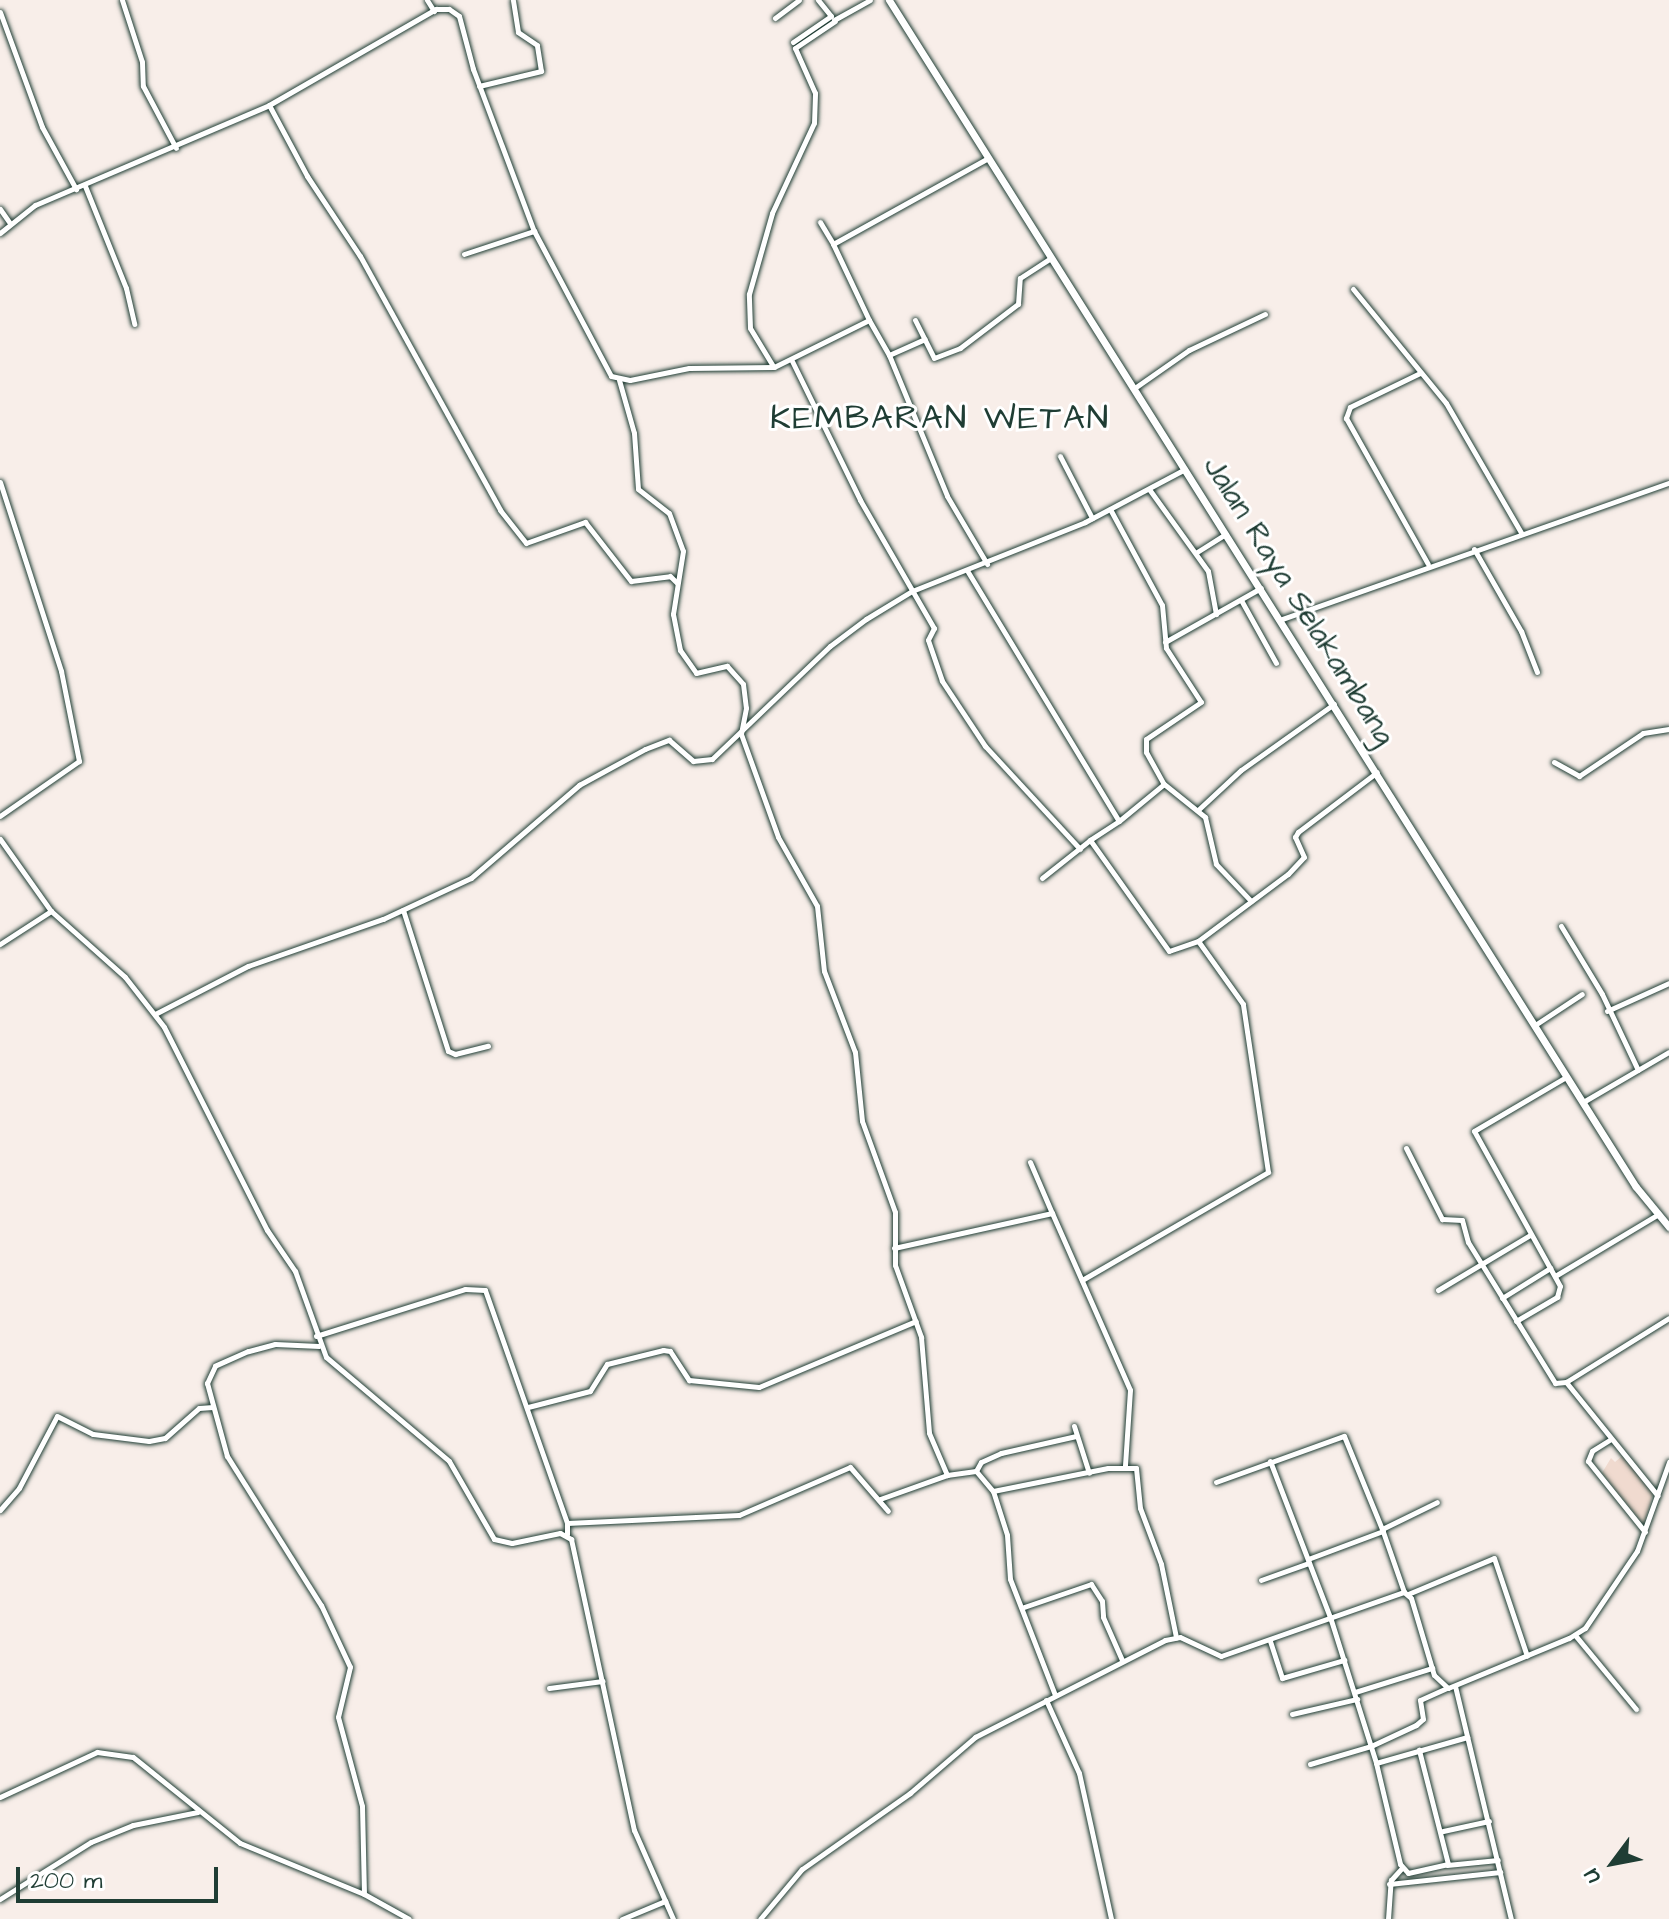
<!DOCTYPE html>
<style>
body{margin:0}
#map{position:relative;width:1669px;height:1919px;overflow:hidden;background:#f8eee9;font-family:"Architects Daughter",sans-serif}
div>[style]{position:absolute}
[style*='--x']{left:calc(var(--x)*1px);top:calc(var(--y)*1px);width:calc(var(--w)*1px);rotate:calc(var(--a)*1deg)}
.built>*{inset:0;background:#f0dacf}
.roads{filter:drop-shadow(0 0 2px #1f3d34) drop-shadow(0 0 2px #1f3d34)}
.street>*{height:5px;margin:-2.5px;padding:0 2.5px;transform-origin:2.5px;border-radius:2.5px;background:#fff}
.secondary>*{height:7px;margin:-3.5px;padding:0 3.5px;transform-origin:3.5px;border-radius:3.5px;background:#fff}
span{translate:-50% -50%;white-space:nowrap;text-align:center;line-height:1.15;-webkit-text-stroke:6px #fff;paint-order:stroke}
.street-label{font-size:30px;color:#1f3d34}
.quarter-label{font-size:34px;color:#1f3d34;letter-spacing:2px}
.north{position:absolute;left:1573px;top:1823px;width:80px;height:80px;-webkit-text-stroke:6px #fff;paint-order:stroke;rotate:238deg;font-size:22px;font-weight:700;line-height:32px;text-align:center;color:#1f3d34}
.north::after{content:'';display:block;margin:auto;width:28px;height:36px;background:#1f3d34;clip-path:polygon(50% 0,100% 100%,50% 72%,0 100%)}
.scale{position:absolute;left:16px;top:1867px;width:202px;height:36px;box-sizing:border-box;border:4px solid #1f3d34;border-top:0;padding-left:10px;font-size:24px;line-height:28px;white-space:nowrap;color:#1f3d34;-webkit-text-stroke:6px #fff;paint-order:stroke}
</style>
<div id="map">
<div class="built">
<div style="clip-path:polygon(1622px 1456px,1653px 1493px,1644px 1525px,1602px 1473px,1611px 1458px,1615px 1462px)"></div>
</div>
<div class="roads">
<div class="street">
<div style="--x:122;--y:0;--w:65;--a:72.1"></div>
<div style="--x:142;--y:62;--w:24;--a:88"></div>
<div style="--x:143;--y:86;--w:70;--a:62"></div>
<div style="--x:427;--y:0;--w:13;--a:58"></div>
<div style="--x:0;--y:12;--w:122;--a:69.9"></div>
<div style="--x:42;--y:127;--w:71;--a:61.3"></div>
<div style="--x:775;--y:18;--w:30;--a:-37"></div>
<div style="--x:834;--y:20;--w:41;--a:-29.1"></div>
<div style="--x:793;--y:42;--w:46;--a:-34.4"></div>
<div style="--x:831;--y:16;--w:21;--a:-129"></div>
<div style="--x:479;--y:86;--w:64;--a:-13.6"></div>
<div style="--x:541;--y:71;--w:26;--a:-99"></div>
<div style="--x:537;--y:45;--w:23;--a:-146"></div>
<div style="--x:518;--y:32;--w:32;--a:-99"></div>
<div style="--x:269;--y:105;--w:81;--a:61.8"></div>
<div style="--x:307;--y:176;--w:96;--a:56.5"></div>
<div style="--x:360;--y:256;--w:290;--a:61.1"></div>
<div style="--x:500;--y:510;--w:42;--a:51.8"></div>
<div style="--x:526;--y:543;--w:63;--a:-19.6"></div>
<div style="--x:585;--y:522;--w:75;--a:52.1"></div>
<div style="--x:631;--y:581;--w:39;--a:-7"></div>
<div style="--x:670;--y:576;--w:10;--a:45"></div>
<div style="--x:85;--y:186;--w:110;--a:68.1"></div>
<div style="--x:126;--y:288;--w:37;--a:77"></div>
<div style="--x:0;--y:209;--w:16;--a:55"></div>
<div style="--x:820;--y:222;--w:26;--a:59"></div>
<div style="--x:0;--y:233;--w:45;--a:-38.7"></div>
<div style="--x:35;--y:205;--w:254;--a:-23.1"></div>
<div style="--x:269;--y:105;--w:193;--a:-29.9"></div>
<div style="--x:436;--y:9;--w:13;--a:0"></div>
<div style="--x:449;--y:9;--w:12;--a:35"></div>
<div style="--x:459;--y:16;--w:55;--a:75.2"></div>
<div style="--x:473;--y:69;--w:173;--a:69.4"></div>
<div style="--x:534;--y:231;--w:164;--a:62"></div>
<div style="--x:611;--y:376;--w:19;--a:12"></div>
<div style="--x:630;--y:380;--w:60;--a:-11.5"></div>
<div style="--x:689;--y:368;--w:85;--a:-0.7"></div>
<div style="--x:774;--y:367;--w:106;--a:-26.3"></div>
<div style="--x:869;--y:320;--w:40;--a:60.3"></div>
<div style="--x:889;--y:355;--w:152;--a:67.6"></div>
<div style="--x:947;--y:496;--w:79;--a:59.5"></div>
<div style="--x:464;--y:254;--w:74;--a:-18.2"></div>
<div style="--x:1353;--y:289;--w:147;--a:50.8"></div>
<div style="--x:1446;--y:403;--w:151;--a:59.9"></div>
<div style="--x:869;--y:320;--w:84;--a:-115.3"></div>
<div style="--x:833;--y:244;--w:177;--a:-29"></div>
<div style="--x:915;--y:320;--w:42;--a:63.4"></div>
<div style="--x:934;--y:358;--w:28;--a:-21"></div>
<div style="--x:960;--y:348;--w:73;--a:-37.2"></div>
<div style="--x:1018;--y:304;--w:26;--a:-86"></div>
<div style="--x:1020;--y:278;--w:37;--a:-33"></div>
<div style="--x:889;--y:355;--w:39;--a:-24"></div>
<div style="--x:792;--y:361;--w:155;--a:63.9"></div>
<div style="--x:860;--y:500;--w:148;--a:60"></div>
<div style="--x:934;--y:628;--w:13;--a:117"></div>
<div style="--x:928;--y:640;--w:43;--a:71.1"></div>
<div style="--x:942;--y:681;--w:78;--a:56.5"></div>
<div style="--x:985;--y:746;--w:140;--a:47.3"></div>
<div style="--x:773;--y:366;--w:44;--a:-121.2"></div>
<div style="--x:750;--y:328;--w:34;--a:-92"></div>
<div style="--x:749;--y:294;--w:84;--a:-74.1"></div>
<div style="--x:772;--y:213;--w:99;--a:-65"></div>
<div style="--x:814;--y:123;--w:30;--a:-88"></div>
<div style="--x:815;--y:93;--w:49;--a:-114"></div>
<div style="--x:795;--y:48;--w:48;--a:-34"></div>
<div style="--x:1420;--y:373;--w:78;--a:154.1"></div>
<div style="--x:1350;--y:407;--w:12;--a:110"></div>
<div style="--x:1346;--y:418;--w:167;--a:60.7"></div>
<div style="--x:619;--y:380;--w:55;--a:74.2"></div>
<div style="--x:634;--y:433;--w:56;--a:85.9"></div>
<div style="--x:638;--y:489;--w:39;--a:38"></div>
<div style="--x:669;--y:513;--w:40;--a:69.8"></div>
<div style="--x:683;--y:551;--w:64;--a:99"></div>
<div style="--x:673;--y:614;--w:37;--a:79"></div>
<div style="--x:680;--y:650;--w:28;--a:55"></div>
<div style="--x:696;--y:673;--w:32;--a:-13"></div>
<div style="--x:727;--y:666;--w:24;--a:48"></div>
<div style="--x:743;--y:684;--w:24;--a:83"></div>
<div style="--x:746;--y:708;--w:26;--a:101"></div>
<div style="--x:741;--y:734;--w:109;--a:70.2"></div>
<div style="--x:778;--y:837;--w:79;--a:60.5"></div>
<div style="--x:817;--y:906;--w:65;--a:83.9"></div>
<div style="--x:824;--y:971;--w:87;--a:69.1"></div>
<div style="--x:855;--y:1052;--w:69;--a:84.2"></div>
<div style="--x:862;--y:1121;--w:97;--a:70.1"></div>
<div style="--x:895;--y:1212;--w:53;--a:90"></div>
<div style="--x:895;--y:1265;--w:77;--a:70.1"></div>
<div style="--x:921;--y:1337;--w:96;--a:85.2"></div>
<div style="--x:929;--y:1433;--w:46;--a:66.8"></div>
<div style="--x:947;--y:1475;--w:29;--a:-8"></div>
<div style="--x:976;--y:1471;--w:26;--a:50"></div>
<div style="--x:993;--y:1491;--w:46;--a:72.3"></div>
<div style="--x:1007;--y:1535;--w:44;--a:86.1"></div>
<div style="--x:1010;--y:1579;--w:124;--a:68.8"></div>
<div style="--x:1136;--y:387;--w:65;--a:-34.9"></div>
<div style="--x:1189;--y:350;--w:84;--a:-25.3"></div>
<div style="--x:1060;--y:456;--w:70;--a:62.7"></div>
<div style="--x:0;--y:482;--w:199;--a:72.1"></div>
<div style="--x:61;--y:671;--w:92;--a:78.7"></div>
<div style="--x:79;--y:761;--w:96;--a:145.2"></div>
<div style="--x:1149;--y:489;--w:101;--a:54.3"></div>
<div style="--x:1208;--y:571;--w:44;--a:79.5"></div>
<div style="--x:1110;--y:509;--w:109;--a:61.6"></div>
<div style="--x:1162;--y:605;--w:43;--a:84.7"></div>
<div style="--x:1166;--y:648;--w:64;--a:57.1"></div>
<div style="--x:1201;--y:702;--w:66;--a:146.1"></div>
<div style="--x:1146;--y:739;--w:13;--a:90"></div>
<div style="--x:1146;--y:752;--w:37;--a:61"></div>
<div style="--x:1164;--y:784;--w:53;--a:38.8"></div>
<div style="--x:1205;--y:817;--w:48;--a:76.8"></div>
<div style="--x:1216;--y:864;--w:51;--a:46.6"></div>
<div style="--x:1474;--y:549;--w:95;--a:60.2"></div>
<div style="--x:1521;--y:631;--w:44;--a:68.7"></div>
<div style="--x:1197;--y:552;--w:34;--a:-32"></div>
<div style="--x:968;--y:572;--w:291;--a:58.8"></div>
<div style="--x:1119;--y:821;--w:35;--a:147"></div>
<div style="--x:1090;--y:840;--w:136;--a:54.6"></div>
<div style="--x:1169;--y:951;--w:31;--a:-19"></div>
<div style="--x:1198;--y:941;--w:112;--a:-36.7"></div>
<div style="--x:1288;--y:874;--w:23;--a:-47"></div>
<div style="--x:1304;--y:857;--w:22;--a:-114"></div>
<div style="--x:1295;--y:837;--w:6;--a:-59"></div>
<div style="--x:1298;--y:832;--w:99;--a:-37.2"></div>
<div style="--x:1241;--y:600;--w:72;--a:60.9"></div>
<div style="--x:1282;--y:619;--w:410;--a:-19.4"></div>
<div style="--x:1165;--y:642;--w:110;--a:-29.4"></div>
<div style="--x:1554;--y:762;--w:29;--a:29"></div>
<div style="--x:1579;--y:776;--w:77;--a:-33.9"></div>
<div style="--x:1643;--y:733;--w:26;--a:-9"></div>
<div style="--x:1199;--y:809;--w:57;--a:-42.9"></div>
<div style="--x:1241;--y:770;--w:114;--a:-35.4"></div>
<div style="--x:1119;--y:821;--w:58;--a:-39.4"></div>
<div style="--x:0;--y:839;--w:88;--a:54.7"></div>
<div style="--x:51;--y:911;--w:99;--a:41.7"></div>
<div style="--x:125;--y:977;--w:63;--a:52"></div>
<div style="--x:164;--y:1027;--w:228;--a:63.1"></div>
<div style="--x:267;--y:1230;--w:50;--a:55.7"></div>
<div style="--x:295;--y:1271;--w:91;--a:70.2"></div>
<div style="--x:326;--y:1357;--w:161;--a:40.2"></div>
<div style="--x:449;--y:1461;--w:90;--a:60"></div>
<div style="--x:494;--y:1539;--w:18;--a:13"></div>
<div style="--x:512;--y:1543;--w:49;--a:-11.8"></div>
<div style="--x:560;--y:1533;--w:13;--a:29"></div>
<div style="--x:571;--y:1539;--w:298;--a:77.8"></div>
<div style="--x:634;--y:1830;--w:97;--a:66.3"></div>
<div style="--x:1042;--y:878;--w:61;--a:-38.4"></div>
<div style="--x:403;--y:910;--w:148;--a:72.3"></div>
<div style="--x:448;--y:1051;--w:8;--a:23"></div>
<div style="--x:455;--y:1054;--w:34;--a:-14"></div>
<div style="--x:1561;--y:926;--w:79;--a:58.9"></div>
<div style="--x:1602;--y:994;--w:84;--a:64.7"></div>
<div style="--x:0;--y:944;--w:61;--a:-32.9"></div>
<div style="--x:1607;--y:1011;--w:68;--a:-24.3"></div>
<div style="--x:155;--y:1014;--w:105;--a:-27.3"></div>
<div style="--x:248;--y:966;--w:143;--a:-19.2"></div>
<div style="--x:383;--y:919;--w:97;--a:-25"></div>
<div style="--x:471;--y:878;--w:143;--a:-40.7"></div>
<div style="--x:579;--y:785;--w:75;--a:-28.6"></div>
<div style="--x:645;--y:749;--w:26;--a:-21"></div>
<div style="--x:669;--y:740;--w:32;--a:41"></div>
<div style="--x:693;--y:761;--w:19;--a:-6"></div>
<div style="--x:712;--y:759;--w:163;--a:-43.8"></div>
<div style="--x:830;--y:646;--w:45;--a:-36.9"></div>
<div style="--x:866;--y:619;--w:54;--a:-31.3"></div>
<div style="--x:912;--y:591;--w:186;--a:-21.7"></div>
<div style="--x:1085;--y:522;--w:113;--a:-27.9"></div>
<div style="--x:1535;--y:1025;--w:56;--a:-33.4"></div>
<div style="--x:1583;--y:1102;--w:99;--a:-30.2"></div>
<div style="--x:1406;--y:1148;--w:80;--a:63.1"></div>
<div style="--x:1442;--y:1219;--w:20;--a:3"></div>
<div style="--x:1462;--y:1220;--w:23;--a:75"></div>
<div style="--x:1468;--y:1242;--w:166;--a:58.3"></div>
<div style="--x:1555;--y:1383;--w:11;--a:-5"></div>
<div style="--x:1566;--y:1382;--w:121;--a:-31.9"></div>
<div style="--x:1030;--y:1162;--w:56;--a:66.7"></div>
<div style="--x:894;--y:1248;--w:162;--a:-12.5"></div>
<div style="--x:1052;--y:1213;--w:193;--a:66.2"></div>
<div style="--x:1130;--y:1390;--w:76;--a:93.8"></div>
<div style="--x:1555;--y:1276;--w:119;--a:-30.9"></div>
<div style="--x:1082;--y:1280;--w:215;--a:-30.1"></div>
<div style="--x:1268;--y:1172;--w:170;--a:-98.5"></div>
<div style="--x:1243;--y:1004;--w:77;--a:-125.5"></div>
<div style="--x:1438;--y:1290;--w:107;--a:-30.9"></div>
<div style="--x:1502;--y:1298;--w:57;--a:-32"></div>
<div style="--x:1516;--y:1321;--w:48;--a:-30.3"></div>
<div style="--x:1557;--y:1297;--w:11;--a:-75"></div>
<div style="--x:1560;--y:1286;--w:177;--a:-119"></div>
<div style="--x:1474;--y:1131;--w:107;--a:-30.4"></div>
<div style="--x:316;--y:1336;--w:156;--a:-17.5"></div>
<div style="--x:465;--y:1289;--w:20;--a:3"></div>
<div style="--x:485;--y:1290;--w:247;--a:70.6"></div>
<div style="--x:319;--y:1346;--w:44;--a:-177.4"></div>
<div style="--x:275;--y:1344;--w:28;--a:165"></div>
<div style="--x:248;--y:1351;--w:36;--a:156"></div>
<div style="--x:215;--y:1366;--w:19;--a:115"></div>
<div style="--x:207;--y:1383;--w:76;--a:74.7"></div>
<div style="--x:227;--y:1456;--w:176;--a:57.8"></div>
<div style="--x:321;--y:1605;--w:68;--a:64.9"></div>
<div style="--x:350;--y:1667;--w:51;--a:103.5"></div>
<div style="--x:338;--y:1717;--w:92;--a:74.9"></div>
<div style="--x:362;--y:1806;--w:88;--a:88.7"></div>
<div style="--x:1566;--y:1382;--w:146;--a:51.1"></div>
<div style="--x:528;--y:1407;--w:64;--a:-14.5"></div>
<div style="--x:590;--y:1391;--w:32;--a:-58"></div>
<div style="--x:607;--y:1364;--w:58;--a:-14"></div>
<div style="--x:663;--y:1350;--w:7;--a:8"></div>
<div style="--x:670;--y:1351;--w:35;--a:57"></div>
<div style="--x:689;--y:1380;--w:70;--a:5.7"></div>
<div style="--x:759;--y:1387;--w:170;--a:-22.8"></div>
<div style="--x:1074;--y:1426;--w:49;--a:72.3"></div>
<div style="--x:1611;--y:1439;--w:22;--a:148"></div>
<div style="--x:1592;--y:1451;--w:11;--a:112"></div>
<div style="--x:1588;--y:1461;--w:91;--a:51.2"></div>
<div style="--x:1270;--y:1461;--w:170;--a:69"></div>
<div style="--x:1331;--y:1620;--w:150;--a:72.5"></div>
<div style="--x:1376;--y:1763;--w:104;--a:76.6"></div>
<div style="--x:1400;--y:1864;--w:12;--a:48"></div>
<div style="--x:1408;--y:1873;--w:41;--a:-12.7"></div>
<div style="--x:1448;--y:1864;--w:118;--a:-104.3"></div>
<div style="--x:976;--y:1471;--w:10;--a:-61"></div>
<div style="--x:981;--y:1462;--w:22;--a:-24"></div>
<div style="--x:1001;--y:1453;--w:77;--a:-12.8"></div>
<div style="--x:1216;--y:1482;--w:136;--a:-19.8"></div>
<div style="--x:1344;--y:1436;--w:100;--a:67.8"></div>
<div style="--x:993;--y:1491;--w:117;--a:-11.3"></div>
<div style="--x:1108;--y:1468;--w:28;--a:0"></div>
<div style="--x:1136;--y:1468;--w:40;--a:84.3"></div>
<div style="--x:1140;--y:1508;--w:60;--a:69.4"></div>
<div style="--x:1161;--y:1564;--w:75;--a:78.4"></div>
<div style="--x:880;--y:1499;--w:71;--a:-19.7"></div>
<div style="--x:0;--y:1510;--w:29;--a:-49"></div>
<div style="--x:19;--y:1488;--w:81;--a:-62.2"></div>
<div style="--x:57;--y:1416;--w:40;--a:26.6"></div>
<div style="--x:93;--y:1434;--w:56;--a:7.1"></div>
<div style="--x:149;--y:1441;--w:16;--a:-11"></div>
<div style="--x:165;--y:1438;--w:45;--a:-41.4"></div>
<div style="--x:199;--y:1408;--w:14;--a:-4"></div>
<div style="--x:567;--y:1534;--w:11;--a:-90"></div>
<div style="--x:567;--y:1523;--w:172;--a:-2.7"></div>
<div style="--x:739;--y:1515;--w:121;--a:-23.4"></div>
<div style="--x:850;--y:1467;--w:58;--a:49.2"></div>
<div style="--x:1308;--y:1559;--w:80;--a:-20.5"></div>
<div style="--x:1261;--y:1580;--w:51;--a:-19.5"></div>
<div style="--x:1404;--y:1592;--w:67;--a:-109.2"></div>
<div style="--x:1382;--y:1529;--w:61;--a:-26.1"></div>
<div style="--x:1408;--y:1594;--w:93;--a:-22.7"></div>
<div style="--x:1494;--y:1558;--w:103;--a:71.4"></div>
<div style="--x:1024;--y:1607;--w:71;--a:-18.9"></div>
<div style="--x:1091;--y:1584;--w:20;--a:57"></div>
<div style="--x:1102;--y:1601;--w:16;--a:86"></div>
<div style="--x:1103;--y:1617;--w:47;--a:66.2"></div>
<div style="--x:1575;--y:1635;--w:96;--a:50.5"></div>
<div style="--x:1270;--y:1641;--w:39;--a:72"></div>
<div style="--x:1282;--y:1678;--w:65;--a:-16.2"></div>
<div style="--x:1455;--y:1686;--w:240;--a:76.5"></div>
<div style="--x:549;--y:1688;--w:54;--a:-7.4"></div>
<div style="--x:1355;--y:1692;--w:81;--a:-17.3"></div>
<div style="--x:1046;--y:1700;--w:80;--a:65.7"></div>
<div style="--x:1079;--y:1773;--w:149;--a:77.6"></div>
<div style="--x:1292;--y:1714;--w:67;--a:-13"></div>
<div style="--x:1376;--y:1763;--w:95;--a:-15.9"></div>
<div style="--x:1310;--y:1764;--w:64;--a:-16.4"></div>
<div style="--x:1371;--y:1746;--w:50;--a:-25"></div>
<div style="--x:1416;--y:1725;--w:9;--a:-41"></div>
<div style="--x:1423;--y:1719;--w:19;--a:-99"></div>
<div style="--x:1420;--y:1700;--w:30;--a:-24"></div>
<div style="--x:0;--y:1797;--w:107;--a:-24.9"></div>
<div style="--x:97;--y:1752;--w:36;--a:8"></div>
<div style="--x:133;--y:1757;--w:137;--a:38.8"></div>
<div style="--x:240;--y:1843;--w:134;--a:22.4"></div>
<div style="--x:364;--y:1894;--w:51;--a:29.1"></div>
<div style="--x:1443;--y:1831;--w:47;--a:-12.3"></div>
<div style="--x:1447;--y:1865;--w:51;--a:-5.6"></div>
<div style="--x:1389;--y:1884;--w:112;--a:-6.2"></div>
<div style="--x:0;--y:1899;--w:107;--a:-32.1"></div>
<div style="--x:91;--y:1842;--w:45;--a:-22"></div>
<div style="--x:133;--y:1825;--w:66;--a:-11.3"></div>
<div style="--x:622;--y:1919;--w:47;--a:-22.7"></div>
<div style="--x:760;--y:1919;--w:65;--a:-50"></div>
<div style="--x:802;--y:1869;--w:132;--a:-35.1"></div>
<div style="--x:910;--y:1793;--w:86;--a:-40.7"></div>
<div style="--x:975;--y:1737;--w:213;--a:-27"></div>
<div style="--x:1165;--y:1640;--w:15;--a:-11"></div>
<div style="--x:1180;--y:1637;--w:45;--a:24.9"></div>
<div style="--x:1221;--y:1656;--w:194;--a:-19.3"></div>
<div style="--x:1404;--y:1592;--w:9;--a:41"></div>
<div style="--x:1411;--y:1598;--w:80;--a:73.4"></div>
<div style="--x:1434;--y:1675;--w:19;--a:43"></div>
<div style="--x:1448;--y:1688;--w:131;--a:-22.5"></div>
<div style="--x:1569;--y:1638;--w:19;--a:-32"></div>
<div style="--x:1585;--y:1628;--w:93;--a:-56"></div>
<div style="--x:1637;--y:1551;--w:95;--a:-70.2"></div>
<div style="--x:1388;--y:1919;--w:39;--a:-86"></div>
<div style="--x:1391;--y:1880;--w:15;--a:-48"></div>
</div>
<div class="secondary">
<div style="--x:889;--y:0;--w:1402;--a:57.82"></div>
<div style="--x:1636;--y:1187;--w:52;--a:50.5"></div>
</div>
</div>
<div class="street-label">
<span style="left:1299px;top:601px;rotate:58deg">Jalan Raya Selakambang</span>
</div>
<div class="quarter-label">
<span style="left:940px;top:419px">KEMBARAN WETAN</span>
</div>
<div class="north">U</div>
<div class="scale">200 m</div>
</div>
